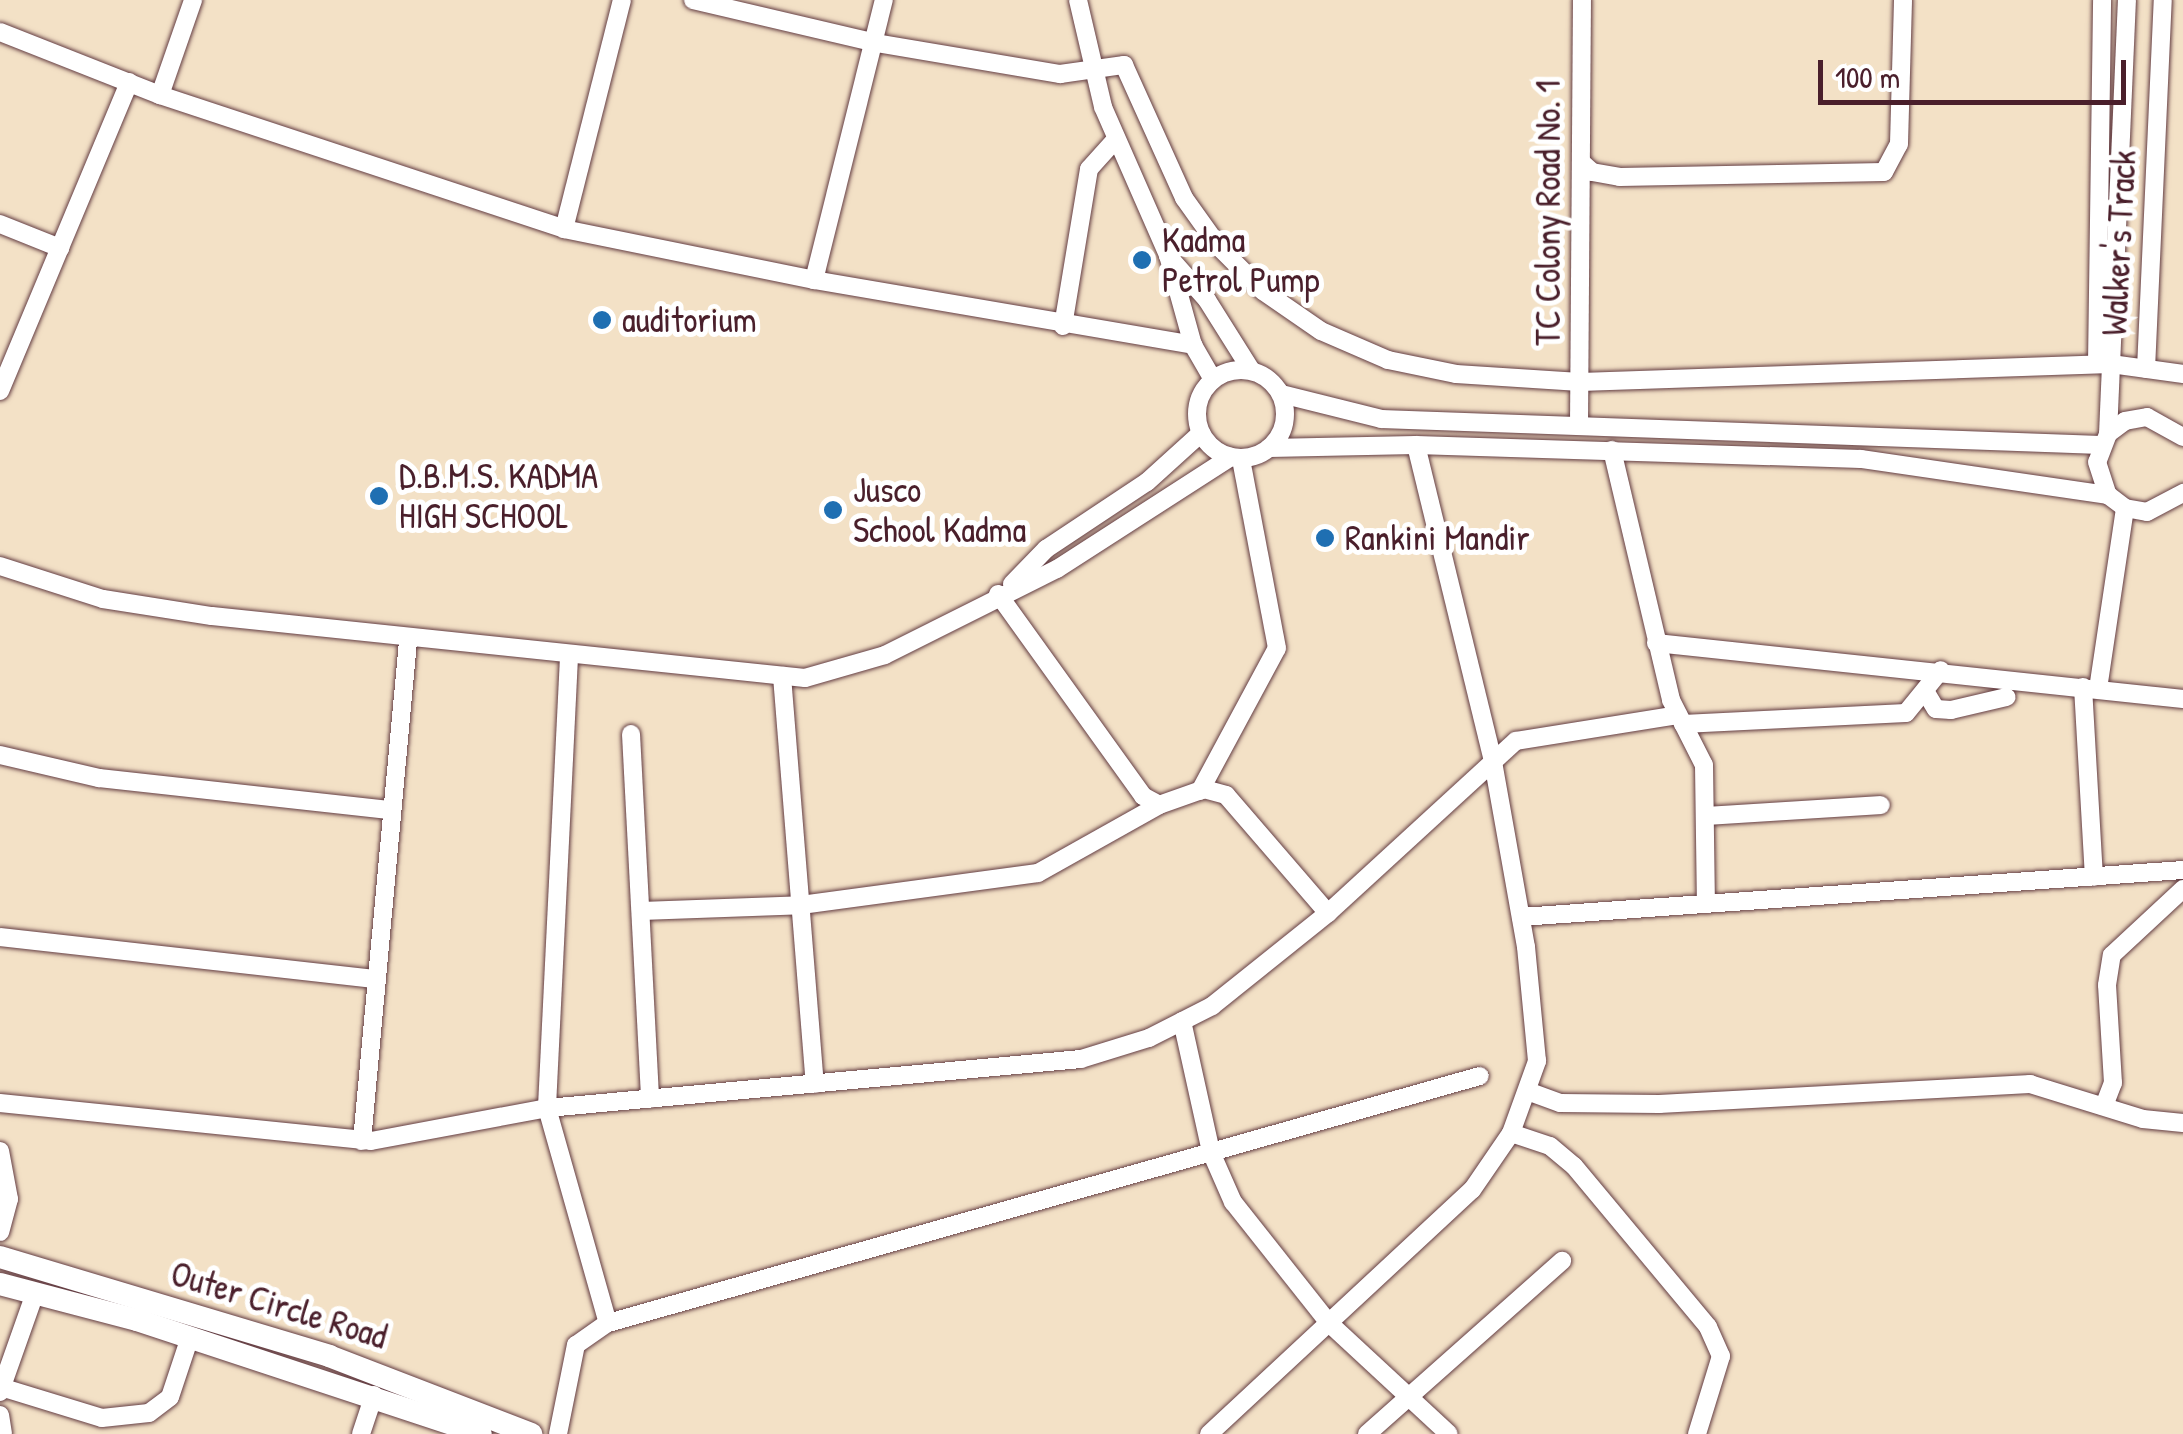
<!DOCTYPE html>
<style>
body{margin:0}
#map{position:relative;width:2183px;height:1434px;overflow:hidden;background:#f3e1c6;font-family:"Patrick Hand",sans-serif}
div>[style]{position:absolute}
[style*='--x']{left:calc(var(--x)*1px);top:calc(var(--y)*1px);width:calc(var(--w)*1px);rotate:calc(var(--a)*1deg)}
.roads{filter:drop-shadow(0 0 2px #633c42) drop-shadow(0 0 2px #633c42)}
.street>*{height:18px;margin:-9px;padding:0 9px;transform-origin:9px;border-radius:9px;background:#fff}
.street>.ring{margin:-9px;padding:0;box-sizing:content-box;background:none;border:18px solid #fff;border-radius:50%}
.secondary>*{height:22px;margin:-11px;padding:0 11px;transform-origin:11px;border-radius:11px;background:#fff}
.dots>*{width:28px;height:28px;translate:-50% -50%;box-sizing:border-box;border:5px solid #fff;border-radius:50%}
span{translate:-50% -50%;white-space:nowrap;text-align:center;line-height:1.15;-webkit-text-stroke:10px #fff;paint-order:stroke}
.street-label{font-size:35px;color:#4a1f2b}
.poi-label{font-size:35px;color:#4a1f2b}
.left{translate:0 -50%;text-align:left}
.scale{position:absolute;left:1818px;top:60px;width:308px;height:45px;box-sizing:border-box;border:5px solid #4a1f2b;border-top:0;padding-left:12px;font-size:30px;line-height:35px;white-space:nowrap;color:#4a1f2b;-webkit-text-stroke:8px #fff;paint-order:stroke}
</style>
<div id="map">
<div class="roads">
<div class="street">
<div style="--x:693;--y:0;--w:188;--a:13.2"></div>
<div style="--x:876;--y:43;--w:187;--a:9.6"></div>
<div style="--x:1060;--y:74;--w:65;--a:-8"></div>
<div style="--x:1124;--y:65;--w:146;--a:65.7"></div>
<div style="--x:1184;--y:198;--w:60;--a:54.5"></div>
<div style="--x:1219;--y:247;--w:62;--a:45"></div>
<div style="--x:1263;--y:291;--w:70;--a:34.6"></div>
<div style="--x:1321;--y:331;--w:73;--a:23.4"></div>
<div style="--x:1388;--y:360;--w:69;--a:11.6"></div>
<div style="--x:1456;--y:374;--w:124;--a:3.7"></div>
<div style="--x:1580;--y:382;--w:531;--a:-1.94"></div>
<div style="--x:2111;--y:364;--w:73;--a:7.9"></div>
<div style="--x:1078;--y:0;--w:110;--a:76.8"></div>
<div style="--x:1103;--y:107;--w:162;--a:66.3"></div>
<div style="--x:1168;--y:255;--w:93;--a:74.5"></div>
<div style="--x:1193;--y:345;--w:39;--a:60"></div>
<div style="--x:0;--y:32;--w:172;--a:21.5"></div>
<div style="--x:160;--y:95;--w:426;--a:18.3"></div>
<div style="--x:564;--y:229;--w:255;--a:11.5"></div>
<div style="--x:814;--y:280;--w:385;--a:9.7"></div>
<div style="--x:160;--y:95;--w:101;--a:-70.8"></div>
<div style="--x:1581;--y:162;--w:15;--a:42"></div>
<div style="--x:1592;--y:172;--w:28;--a:10"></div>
<div style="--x:1620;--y:177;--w:264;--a:-1.1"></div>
<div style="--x:1884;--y:172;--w:32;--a:-62"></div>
<div style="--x:1899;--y:144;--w:144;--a:-88.4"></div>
<div style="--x:0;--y:224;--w:65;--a:21.8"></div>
<div style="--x:564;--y:229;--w:236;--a:-75.8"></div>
<div style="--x:1168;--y:256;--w:59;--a:48.4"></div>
<div style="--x:1207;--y:300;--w:83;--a:57.8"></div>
<div style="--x:814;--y:280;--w:289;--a:-76"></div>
<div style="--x:1063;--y:326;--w:159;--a:-80.6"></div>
<div style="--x:1089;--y:169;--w:40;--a:-48"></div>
<div style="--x:2097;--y:364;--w:364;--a:-89.2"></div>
<div style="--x:2146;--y:369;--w:369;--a:-87.4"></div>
<div class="ring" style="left:1197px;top:370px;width:70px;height:70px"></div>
<div style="--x:0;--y:391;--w:335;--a:-67.3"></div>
<div style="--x:1281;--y:394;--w:103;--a:14"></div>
<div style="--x:1381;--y:419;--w:720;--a:2.07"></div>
<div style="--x:1579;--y:426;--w:426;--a:-89.6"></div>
<div style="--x:2108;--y:434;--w:434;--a:-87.5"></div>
<div style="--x:2183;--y:437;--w:41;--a:-150.9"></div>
<div style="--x:2147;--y:417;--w:22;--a:170"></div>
<div style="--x:2125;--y:421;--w:21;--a:143"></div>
<div style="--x:2108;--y:434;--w:30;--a:111"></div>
<div style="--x:2097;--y:462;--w:35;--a:72"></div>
<div style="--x:2108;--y:495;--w:21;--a:37"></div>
<div style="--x:2125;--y:508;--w:22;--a:10"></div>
<div style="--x:2147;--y:512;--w:41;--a:-27.8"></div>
<div style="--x:1269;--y:448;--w:147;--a:-1.2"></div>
<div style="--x:1416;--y:445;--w:445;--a:1.8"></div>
<div style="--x:1861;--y:459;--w:250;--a:8.3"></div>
<div style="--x:1612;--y:450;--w:257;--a:76.7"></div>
<div style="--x:1671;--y:700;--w:73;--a:63.1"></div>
<div style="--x:1704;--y:765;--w:139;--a:89.2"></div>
<div style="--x:0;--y:566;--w:108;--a:17.8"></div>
<div style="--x:103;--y:599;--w:110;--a:8.9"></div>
<div style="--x:212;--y:616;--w:596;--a:5.97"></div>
<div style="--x:805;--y:678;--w:83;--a:-16"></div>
<div style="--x:885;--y:655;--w:192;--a:-26.6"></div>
<div style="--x:1057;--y:569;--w:207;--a:-32.8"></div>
<div style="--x:1012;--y:584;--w:49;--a:-45.8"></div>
<div style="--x:1046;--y:549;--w:121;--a:-33.6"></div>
<div style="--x:1147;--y:482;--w:73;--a:-42.2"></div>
<div style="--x:998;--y:594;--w:249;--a:54.3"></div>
<div style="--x:1143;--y:796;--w:18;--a:29"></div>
<div style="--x:1159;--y:805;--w:48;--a:-19.6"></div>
<div style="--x:1204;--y:789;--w:23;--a:15"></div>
<div style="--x:1226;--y:795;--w:156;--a:49.2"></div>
<div style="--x:1656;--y:643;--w:530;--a:6.07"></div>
<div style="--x:569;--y:657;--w:452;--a:92.8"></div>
<div style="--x:547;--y:1108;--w:223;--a:74.2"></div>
<div style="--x:782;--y:676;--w:409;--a:85.4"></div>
<div style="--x:2083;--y:687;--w:190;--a:86.7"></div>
<div style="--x:2098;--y:689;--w:183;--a:-81.5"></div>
<div style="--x:1925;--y:691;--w:21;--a:59"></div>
<div style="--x:1936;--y:709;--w:15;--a:4"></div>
<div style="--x:1951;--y:710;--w:57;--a:-13.1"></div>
<div style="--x:1683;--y:724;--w:223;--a:-2.8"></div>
<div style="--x:1906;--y:713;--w:55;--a:-50.9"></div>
<div style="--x:631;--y:734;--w:365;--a:87"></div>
<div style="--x:0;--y:755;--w:102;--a:13.1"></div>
<div style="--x:99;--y:778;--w:294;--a:6.3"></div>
<div style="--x:1200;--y:791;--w:162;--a:-61.7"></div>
<div style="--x:1277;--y:648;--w:191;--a:-100.8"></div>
<div style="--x:1707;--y:816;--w:174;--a:-3.6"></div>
<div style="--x:641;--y:911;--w:160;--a:-2.1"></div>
<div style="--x:801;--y:905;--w:239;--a:-7.7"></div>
<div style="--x:1038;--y:873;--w:139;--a:-29.3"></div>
<div style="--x:1521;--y:917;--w:664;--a:-4.06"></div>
<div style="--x:0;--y:937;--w:377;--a:6.4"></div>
<div style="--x:1182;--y:1021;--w:134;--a:77.5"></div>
<div style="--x:1211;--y:1152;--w:55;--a:66.3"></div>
<div style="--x:1233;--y:1202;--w:154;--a:51.6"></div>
<div style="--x:1329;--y:1323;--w:163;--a:42.8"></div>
<div style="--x:1530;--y:1092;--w:32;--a:20"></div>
<div style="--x:1560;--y:1103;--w:99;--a:0.6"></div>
<div style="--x:1659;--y:1104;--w:372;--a:-3.1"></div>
<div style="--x:2030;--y:1084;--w:118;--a:17.2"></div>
<div style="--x:2143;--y:1119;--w:40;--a:5.7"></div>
<div style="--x:0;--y:1103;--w:373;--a:5.8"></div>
<div style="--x:371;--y:1141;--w:179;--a:-10.6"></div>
<div style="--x:547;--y:1108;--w:536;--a:-5.24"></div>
<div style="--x:1081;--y:1059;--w:71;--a:-17.2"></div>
<div style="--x:1149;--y:1038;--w:71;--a:-26.9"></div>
<div style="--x:1212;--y:1006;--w:149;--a:-38.7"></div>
<div style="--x:1328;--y:913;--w:255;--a:-42.5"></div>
<div style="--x:1516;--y:741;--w:164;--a:-9.1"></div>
<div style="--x:2104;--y:1106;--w:25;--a:-69"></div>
<div style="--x:2113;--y:1083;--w:98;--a:-93.5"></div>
<div style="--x:2107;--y:985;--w:30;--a:-81"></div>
<div style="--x:2112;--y:955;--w:97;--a:-42.9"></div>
<div style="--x:1511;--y:1133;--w:41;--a:18.4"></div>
<div style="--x:1550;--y:1146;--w:31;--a:40"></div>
<div style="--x:1574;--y:1166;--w:209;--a:50.2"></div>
<div style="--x:1708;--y:1327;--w:32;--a:66"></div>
<div style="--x:1721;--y:1356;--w:82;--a:107.1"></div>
<div style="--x:362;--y:1141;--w:502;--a:-84.74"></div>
<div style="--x:0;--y:1151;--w:49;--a:79.4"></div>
<div style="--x:9;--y:1199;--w:34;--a:105"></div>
<div style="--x:4;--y:1388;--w:102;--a:17"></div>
<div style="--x:102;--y:1418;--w:47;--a:-6.1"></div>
<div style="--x:149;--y:1413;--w:26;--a:-37"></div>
<div style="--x:170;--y:1397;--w:63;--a:-71.6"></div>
<div style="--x:0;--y:1392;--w:105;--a:-70.5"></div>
<div style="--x:0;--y:1415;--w:19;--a:81"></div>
<div style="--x:361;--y:1434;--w:41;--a:-71.6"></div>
<div style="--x:558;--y:1434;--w:91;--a:-78.6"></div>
<div style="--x:576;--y:1345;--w:39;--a:-35"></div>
<div style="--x:608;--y:1323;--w:906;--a:-15.82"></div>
<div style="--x:1209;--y:1434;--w:359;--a:-42.9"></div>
<div style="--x:1472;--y:1190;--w:69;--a:-55.6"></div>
<div style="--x:1511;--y:1133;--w:77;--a:-70.1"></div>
<div style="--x:1537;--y:1061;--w:115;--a:-95.5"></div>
<div style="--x:1526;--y:947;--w:189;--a:-100.1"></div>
<div style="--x:1493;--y:761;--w:325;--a:-103.7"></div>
<div style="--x:1367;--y:1434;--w:261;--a:-41.6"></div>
</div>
<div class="secondary">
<div style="--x:0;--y:1257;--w:344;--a:16.7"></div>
<div style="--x:329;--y:1356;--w:217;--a:21.1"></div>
<div style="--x:0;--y:1284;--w:142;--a:14.7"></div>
<div style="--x:137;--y:1320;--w:362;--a:18.3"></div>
</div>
</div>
<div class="dots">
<div style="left:1142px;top:260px;background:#1f6fb2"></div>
<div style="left:602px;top:320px;background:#1f6fb2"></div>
<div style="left:379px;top:496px;background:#1f6fb2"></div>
<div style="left:833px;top:510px;background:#1f6fb2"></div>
<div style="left:1325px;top:538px;background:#1f6fb2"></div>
</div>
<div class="street-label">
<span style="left:1548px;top:213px;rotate:-90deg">TC Colony Road No. 1</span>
<span style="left:2119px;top:243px;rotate:-87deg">Walker's Track</span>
<span style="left:279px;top:1305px;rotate:17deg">Outer Circle Road</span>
</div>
<div class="poi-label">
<span class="left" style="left:1162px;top:260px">Kadma<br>Petrol Pump</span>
<span class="left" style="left:622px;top:320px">auditorium</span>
<span class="left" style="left:399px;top:496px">D.B.M.S. KADMA<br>HIGH SCHOOL</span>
<span class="left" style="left:853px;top:510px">Jusco<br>School Kadma</span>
<span class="left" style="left:1345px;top:538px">Rankini Mandir</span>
</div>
<div class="scale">100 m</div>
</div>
